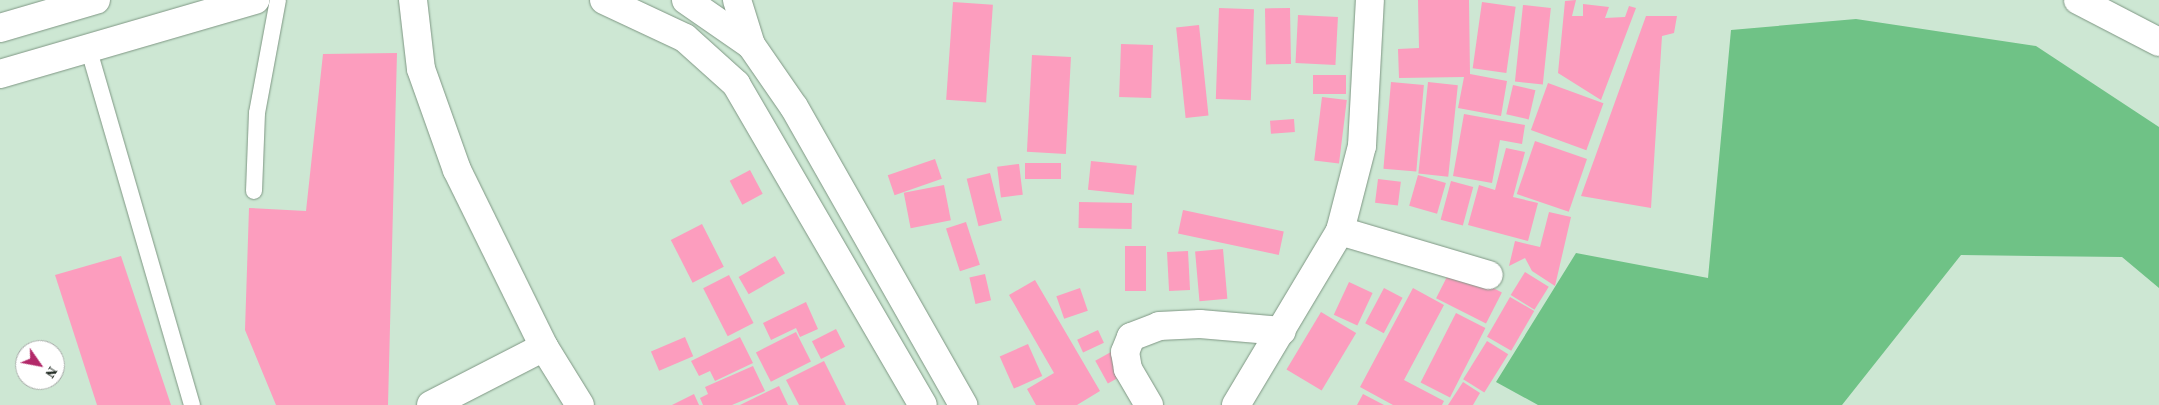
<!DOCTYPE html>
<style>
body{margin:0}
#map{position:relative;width:2159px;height:405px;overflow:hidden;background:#cde7d3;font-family:"Source Serif 4",serif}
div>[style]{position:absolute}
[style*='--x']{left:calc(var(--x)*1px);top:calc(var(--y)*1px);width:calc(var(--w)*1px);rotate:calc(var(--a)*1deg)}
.forest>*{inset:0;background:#6fc286}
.building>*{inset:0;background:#fc9dbe;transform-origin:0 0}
.roads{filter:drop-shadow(0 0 1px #7f9784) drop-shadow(0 0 1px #7f9784)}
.service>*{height:16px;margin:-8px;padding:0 8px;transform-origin:8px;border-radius:8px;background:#fff}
.minor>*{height:28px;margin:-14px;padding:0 14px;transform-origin:14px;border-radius:14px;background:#fff}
.secondary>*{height:28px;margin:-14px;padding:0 14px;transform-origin:14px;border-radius:14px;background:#fff}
span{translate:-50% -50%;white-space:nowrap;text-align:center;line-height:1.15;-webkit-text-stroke:4px #fff;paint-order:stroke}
.north{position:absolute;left:15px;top:340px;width:50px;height:50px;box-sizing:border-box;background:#fff;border:1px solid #a6aaa7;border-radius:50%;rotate:123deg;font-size:14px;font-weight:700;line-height:20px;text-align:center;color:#212b23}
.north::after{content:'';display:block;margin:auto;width:18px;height:22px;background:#b22969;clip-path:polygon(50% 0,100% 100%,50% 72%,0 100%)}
</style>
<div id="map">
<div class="forest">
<div style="clip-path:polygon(1856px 19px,2036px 46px,2159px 127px,2159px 288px,2122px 257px,1961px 255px,1842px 405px,1538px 405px,1496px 382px,1576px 253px,1708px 278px,1731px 30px)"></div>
</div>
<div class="building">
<div style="clip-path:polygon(1418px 0,1469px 0,1470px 74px,1507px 81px,1501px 116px,1458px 108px,1464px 77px,1399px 78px,1398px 49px,1419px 48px)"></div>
<div style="clip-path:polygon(1576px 0,1572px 16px,1583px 16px,1583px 4px,1609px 7px,1605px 18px,1625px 17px,1629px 6px,1636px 8px,1601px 100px,1558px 73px,1565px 1px)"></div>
<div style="left:953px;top:2px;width:40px;height:98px;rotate:4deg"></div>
<div style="left:1482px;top:2px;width:34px;height:67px;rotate:8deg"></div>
<div style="left:1523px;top:5px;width:28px;height:77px;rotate:6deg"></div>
<div style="left:1219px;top:8px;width:35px;height:91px;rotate:2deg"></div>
<div style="left:1290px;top:8px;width:56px;height:25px;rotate:89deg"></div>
<div style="left:1298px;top:15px;width:40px;height:48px;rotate:3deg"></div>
<div style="clip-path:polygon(1646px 16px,1677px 16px,1674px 33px,1662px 36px,1651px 208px,1581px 196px)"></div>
<div style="left:1199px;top:25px;width:91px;height:23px;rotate:84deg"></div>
<div style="left:1121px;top:44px;width:32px;height:53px;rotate:2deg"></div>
<div style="clip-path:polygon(397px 53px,388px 405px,276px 405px,245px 330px,249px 208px,306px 211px,323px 54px)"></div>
<div style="left:1032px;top:55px;width:39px;height:97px;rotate:3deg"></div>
<div style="left:1313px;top:75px;width:33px;height:19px"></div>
<div style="left:1391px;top:82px;width:33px;height:87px;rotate:5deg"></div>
<div style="left:1428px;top:82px;width:30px;height:92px;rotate:6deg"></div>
<div style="left:1548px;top:83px;width:59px;height:50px;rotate:20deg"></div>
<div style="left:1513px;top:85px;width:23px;height:30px;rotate:13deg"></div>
<div style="left:1322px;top:97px;width:25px;height:64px;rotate:7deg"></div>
<div style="clip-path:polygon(1464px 114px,1525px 125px,1522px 144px,1500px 140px,1492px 183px,1453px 176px)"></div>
<div style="left:1294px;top:119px;width:13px;height:24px;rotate:86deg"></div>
<div style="left:1535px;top:141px;width:55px;height:56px;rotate:19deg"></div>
<div style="clip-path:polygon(1506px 148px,1525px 152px,1513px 197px,1538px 203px,1528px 241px,1468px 225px,1479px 185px,1495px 190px)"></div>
<div style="left:935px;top:159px;width:21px;height:50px;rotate:71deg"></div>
<div style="left:1091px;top:161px;width:46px;height:29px;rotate:6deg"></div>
<div style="left:1061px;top:163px;width:16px;height:36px;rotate:90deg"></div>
<div style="left:1019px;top:164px;width:31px;height:22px;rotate:83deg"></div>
<div style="left:750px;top:170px;width:27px;height:23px;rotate:62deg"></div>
<div style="left:990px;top:173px;width:49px;height:24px;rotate:76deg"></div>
<div style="left:1418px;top:175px;width:29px;height:32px;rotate:16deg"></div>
<div style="left:1378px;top:179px;width:23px;height:24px;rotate:7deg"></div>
<div style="left:1451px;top:181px;width:23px;height:40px;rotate:15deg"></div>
<div style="left:944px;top:185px;width:36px;height:41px;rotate:79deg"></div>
<div style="left:1079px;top:202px;width:53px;height:26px;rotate:1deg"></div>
<div style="left:1183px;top:210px;width:103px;height:24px;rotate:12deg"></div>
<div style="clip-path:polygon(1549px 212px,1571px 217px,1555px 286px,1532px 271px,1525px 258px,1509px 266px,1515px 241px,1540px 247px)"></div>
<div style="left:966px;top:222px;width:45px;height:21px;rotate:72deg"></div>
<div style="left:702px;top:224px;width:48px;height:35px;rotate:63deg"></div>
<div style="left:1125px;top:246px;width:21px;height:45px"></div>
<div style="left:1223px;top:249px;width:50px;height:28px;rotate:85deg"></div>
<div style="left:1188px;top:251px;width:39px;height:21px;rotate:87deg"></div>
<div style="clip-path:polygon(121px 256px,171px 405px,97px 405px,55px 275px)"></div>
<div style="left:775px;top:256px;width:20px;height:42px;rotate:60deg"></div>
<div style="left:1452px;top:267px;width:56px;height:35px;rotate:27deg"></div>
<div style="left:1525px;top:272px;width:28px;height:27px;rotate:32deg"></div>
<div style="left:985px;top:274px;width:27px;height:16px;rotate:77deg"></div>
<div style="left:729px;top:275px;width:54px;height:29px;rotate:63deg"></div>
<div style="clip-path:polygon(1035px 280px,1100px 391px,1077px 405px,1036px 405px,1027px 389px,1054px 373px,1009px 295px)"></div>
<div style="left:1349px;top:282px;width:26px;height:36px;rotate:25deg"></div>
<div style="left:1080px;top:288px;width:24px;height:25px;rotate:71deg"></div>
<div style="left:1384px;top:288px;width:21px;height:40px;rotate:28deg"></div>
<div style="clip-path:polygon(1413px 288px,1444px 305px,1404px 380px,1444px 401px,1442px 405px,1393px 405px,1360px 387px)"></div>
<div style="left:1510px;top:297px;width:28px;height:46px;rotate:30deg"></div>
<div style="clip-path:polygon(806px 302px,818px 329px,800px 337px,796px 328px,771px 340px,763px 323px)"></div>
<div style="left:1321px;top:312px;width:41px;height:67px;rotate:31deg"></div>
<div style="left:1456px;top:313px;width:33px;height:78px;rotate:27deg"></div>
<div style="left:836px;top:329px;width:20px;height:27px;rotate:63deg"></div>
<div style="left:1098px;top:330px;width:14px;height:23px;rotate:65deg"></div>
<div style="left:796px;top:332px;width:33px;height:45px;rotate:63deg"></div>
<div style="left:685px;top:337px;width:21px;height:37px;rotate:67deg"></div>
<div style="clip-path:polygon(740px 337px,753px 363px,715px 381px,710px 371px,699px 376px,691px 361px)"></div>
<div style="left:1487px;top:341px;width:25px;height:45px;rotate:32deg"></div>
<div style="left:1028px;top:344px;width:35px;height:31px;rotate:66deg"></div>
<div style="left:1111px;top:352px;width:26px;height:18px;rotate:61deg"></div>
<div style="clip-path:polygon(824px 361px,846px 405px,799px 405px,786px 380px)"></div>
<div style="clip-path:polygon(753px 366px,765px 391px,732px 405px,703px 405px,700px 398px,708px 394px,705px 387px)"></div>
<div style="clip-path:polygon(1463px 382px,1480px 393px,1473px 405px,1448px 405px)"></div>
<div style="clip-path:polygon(779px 386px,788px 405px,740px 405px)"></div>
<div style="clip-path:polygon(694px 394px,699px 405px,672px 405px)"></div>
<div style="clip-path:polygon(1363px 394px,1384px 405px,1357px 405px)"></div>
</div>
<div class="roads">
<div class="service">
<div style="--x:88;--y:47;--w:373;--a:73.8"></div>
<div style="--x:254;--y:191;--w:78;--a:-87.8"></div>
<div style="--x:257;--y:113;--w:115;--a:-79.5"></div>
</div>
<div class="minor">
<div style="--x:413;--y:0;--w:69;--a:83.4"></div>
<div style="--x:421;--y:69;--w:107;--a:70.4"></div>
<div style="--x:457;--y:170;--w:197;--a:63.8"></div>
<div style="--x:544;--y:347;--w:68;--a:58.2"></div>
<div style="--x:1340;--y:231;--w:155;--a:16.5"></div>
<div style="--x:431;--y:405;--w:127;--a:-27.2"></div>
<div style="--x:1149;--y:405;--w:42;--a:-120.3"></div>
<div style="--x:1128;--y:369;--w:17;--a:-100"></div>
<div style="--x:1125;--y:352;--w:16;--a:-68"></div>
<div style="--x:1131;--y:337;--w:30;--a:-21"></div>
<div style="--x:1159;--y:326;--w:41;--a:-2.8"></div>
<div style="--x:1200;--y:324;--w:82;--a:4.9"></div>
<div style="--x:1236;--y:405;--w:203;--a:-59.1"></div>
<div style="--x:1340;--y:231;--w:88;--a:-75.5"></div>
<div style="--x:1362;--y:146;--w:146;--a:-86.9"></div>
</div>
<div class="secondary">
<div style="--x:604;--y:0;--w:89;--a:25.1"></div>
<div style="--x:685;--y:38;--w:69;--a:42"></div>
<div style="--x:736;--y:84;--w:371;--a:59.8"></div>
<div style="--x:686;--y:0;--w:79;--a:34.7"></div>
<div style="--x:737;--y:0;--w:47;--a:72.7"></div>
<div style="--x:751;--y:45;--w:75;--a:55.3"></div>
<div style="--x:794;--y:107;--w:343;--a:60.4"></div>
<div style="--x:2078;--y:0;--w:91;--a:27.4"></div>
<div style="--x:0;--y:28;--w:100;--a:-16.3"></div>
<div style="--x:0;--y:74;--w:266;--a:-16.2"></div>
</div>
</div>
<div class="north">N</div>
</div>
